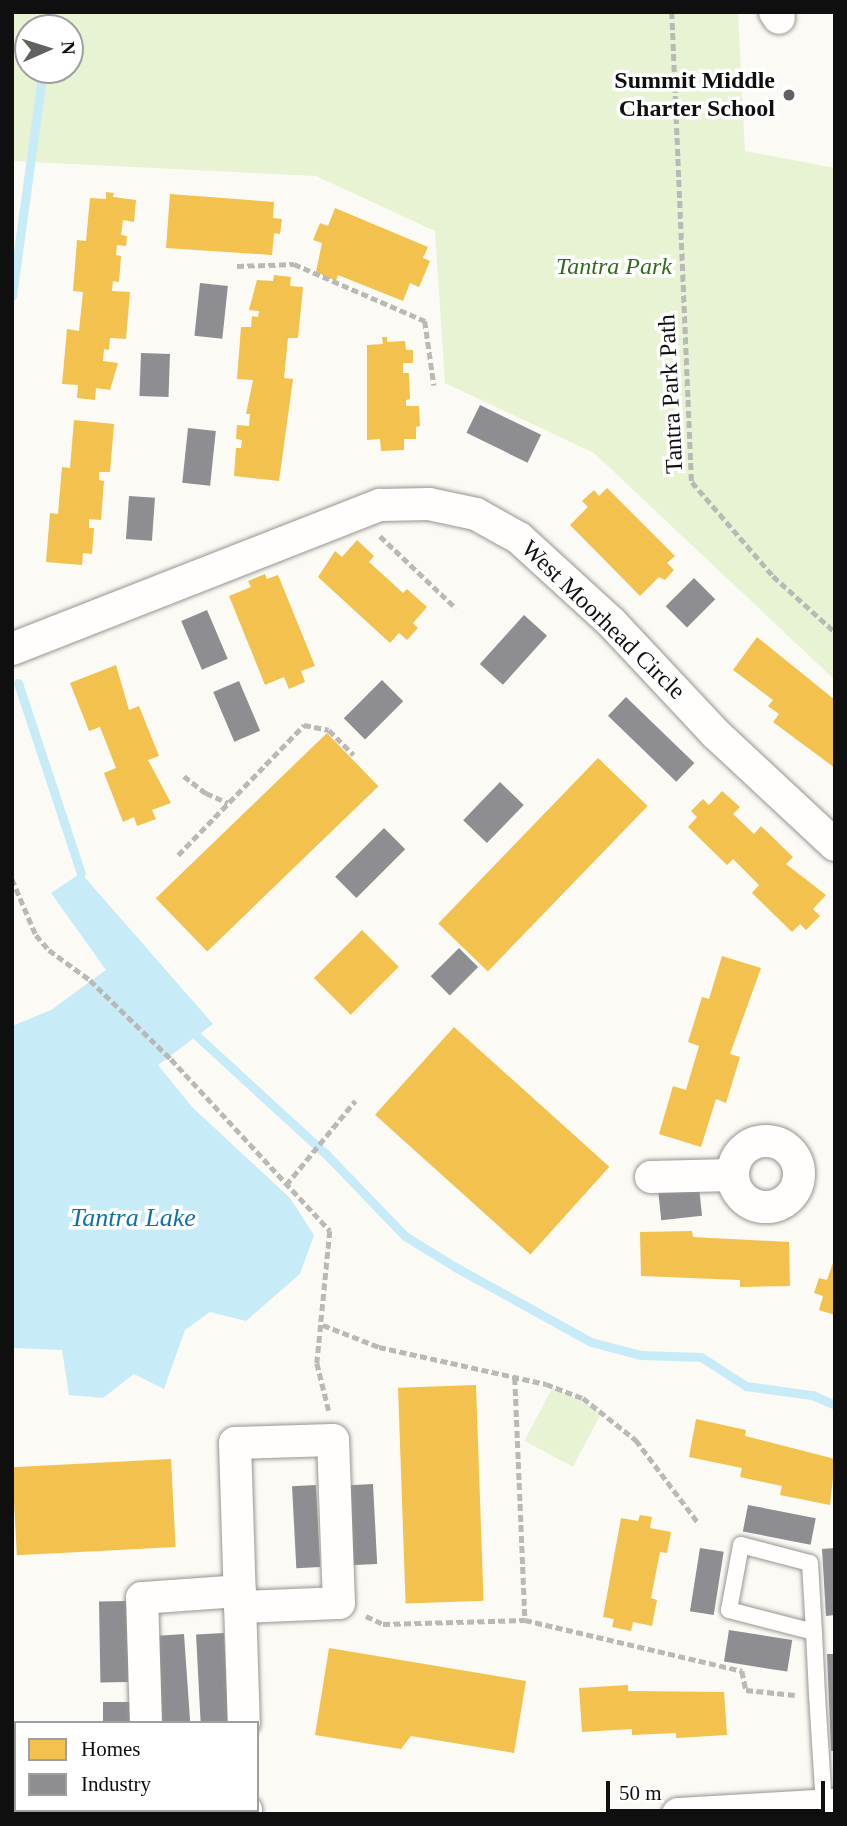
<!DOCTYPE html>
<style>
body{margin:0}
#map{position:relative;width:847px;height:1826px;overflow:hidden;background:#fcfaf4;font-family:"Times New Roman",serif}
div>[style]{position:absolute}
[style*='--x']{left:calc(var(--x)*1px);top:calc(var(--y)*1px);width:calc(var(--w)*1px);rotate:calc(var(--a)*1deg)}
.green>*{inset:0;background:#e7f3d2;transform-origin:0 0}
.water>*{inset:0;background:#c8ebf8}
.homes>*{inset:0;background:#f2c14e;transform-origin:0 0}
.industry>*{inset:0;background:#8d8d92;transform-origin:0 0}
.stream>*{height:9px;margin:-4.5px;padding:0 4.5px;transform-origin:4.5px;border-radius:4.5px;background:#c8ebf8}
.path>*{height:4.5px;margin-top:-2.25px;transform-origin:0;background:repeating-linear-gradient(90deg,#b9b9b8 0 7px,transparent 0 10.5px)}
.roads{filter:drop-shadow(0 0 2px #969592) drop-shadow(0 0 2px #969592)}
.service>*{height:16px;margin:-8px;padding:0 8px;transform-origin:8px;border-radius:8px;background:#fffefd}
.minor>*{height:32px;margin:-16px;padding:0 16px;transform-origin:16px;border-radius:16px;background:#fffefd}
.minor>.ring{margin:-16px;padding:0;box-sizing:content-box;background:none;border:32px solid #fffefd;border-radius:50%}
.dots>*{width:19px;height:19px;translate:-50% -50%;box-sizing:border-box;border:4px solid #fff;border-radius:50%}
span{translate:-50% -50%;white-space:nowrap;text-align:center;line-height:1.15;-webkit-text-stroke:7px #fff;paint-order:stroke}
.poi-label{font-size:24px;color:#0f0f0f;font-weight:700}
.right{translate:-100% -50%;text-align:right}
.park-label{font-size:24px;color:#316c1a;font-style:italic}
.street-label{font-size:24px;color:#0f0f0f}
.water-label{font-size:26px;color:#0f71aa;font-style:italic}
.frame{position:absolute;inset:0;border:14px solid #0f0f0f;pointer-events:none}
.legend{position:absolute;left:14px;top:1721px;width:245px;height:91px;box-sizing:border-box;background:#fff;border:2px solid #9f9f9f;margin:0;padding:9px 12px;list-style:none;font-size:21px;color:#0f0f0f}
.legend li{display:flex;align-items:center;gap:14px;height:35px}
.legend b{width:35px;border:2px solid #9f9f9f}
.north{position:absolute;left:14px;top:14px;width:70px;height:70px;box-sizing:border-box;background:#fff;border:2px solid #9f9f9f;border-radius:50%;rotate:87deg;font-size:19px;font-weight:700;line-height:28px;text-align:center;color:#0f0f0f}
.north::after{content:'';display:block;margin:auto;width:24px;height:32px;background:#62615f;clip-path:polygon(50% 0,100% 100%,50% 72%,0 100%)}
.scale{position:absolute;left:606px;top:1781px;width:219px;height:32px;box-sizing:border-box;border:4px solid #0f0f0f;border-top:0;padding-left:9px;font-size:21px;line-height:24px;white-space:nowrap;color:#0f0f0f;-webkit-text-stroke:5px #fff;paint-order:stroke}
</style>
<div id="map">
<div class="green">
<div style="clip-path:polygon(evenodd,12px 12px,738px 12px,745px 151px,835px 168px,835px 680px,594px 453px,445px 383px,435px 231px,316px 176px,12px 161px,12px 12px,28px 28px,70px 28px,70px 70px,28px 70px,28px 28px)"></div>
<div style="left:553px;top:1387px;width:55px;height:61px;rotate:28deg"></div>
</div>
<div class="water">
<div style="clip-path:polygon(81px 873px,213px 1024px,158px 1065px,192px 1107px,290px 1198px,314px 1235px,300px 1274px,246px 1321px,210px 1312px,185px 1330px,164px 1389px,134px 1374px,103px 1398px,69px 1395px,62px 1350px,12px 1348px,12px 1026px,51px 1010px,106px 970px,51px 893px)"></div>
</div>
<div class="homes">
<div style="clip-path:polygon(106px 192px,114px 193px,113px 197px,136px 200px,134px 222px,123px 220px,121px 235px,127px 236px,126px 246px,117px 245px,116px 255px,121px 256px,119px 282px,113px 281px,112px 291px,130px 292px,126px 339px,110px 338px,109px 350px,104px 349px,103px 361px,118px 363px,110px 390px,96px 388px,95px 400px,77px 398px,78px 385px,62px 384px,67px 329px,79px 331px,83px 292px,73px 291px,77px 240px,86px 241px,90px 198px,106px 199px)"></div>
<div style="clip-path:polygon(170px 194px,274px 202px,273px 218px,282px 219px,280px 234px,274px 233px,272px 255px,166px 248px)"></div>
<div style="clip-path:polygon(335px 208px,428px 247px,423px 258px,430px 261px,419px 287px,410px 283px,403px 301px,338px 275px,336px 281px,316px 272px,322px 243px,313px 240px,320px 223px,328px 226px)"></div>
<div style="clip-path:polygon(274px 275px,291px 277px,290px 286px,303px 287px,298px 338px,288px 338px,284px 378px,293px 379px,279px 481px,234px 476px,236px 448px,241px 448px,242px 440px,236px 439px,237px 425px,249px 426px,250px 414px,246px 414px,253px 380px,237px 379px,241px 327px,251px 327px,252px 316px,258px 317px,259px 311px,249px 310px,257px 280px,273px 281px)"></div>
<div style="clip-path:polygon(382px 337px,387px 337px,387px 342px,405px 341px,406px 350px,413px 350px,413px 363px,403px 363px,403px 373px,409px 373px,410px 399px,406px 400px,406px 406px,419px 406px,420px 426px,416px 427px,416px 439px,404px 439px,404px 450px,381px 451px,380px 439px,367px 440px,367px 345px,383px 344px)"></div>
<div style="clip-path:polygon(74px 420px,114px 424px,110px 472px,99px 472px,99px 480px,104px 481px,101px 520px,89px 519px,89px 528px,94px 528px,92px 554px,83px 553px,82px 565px,46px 562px,50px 513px,58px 514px,62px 467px,70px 468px)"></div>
<div style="clip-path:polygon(607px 488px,675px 556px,667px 563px,674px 570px,665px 580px,659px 577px,640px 596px,570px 525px,588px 507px,582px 501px,594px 490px,599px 496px)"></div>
<div style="clip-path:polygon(357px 540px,374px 556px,369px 562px,403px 593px,407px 589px,427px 607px,413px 623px,418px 628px,407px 640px,399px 633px,390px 643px,318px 577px,335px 551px,342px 557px)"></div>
<div style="clip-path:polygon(265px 574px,267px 579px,278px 575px,315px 666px,301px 671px,305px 682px,289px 689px,284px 677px,265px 685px,229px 596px,251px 587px,248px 581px)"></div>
<div style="clip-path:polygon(757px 637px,835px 700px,835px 768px,773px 722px,779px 714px,768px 706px,773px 700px,733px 670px)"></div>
<div style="clip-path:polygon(116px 665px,129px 710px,139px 706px,159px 756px,148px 760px,171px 803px,152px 810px,156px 819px,137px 826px,134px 817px,123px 822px,104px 773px,116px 768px,100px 727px,89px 731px,70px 683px)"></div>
<div style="left:327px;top:733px;width:74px;height:238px;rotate:46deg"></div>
<div style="left:598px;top:758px;width:69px;height:230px;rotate:44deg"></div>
<div style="clip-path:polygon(722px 791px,740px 807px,733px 814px,754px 834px,761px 826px,793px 857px,786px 864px,826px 895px,813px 909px,820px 916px,806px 930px,800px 924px,792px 932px,752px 893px,759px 885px,733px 859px,727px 865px,688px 827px,697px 817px,691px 811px,703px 799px,709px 805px)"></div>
<div style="left:362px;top:930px;width:52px;height:68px;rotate:45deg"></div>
<div style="clip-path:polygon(722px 956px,761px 968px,730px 1054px,740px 1057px,726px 1103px,716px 1099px,701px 1147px,659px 1134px,673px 1086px,686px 1090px,699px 1046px,688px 1042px,702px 997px,709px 999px)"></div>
<div style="left:454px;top:1027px;width:209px;height:118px;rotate:42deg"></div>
<div style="clip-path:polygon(692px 1231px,693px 1237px,789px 1242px,790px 1286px,740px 1287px,740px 1280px,641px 1276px,640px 1232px)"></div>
<div style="clip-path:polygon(835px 1257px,835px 1315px,819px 1310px,823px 1296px,814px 1293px,819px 1278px,827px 1280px)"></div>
<div style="left:476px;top:1385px;width:216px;height:78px;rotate:88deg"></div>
<div style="clip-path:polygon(696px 1419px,746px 1430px,745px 1436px,835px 1459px,830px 1505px,780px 1495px,782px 1486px,740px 1477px,742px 1468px,689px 1457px)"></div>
<div style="left:171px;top:1459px;width:88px;height:159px;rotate:87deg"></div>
<div style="clip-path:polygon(640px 1515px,652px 1517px,650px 1528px,671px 1532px,667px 1553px,660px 1552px,651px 1598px,657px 1600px,652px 1626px,633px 1622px,631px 1631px,612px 1627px,614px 1619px,603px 1617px,621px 1518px,638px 1521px)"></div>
<div style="clip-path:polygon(329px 1648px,526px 1681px,514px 1753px,411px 1736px,401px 1749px,315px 1735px)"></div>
<div style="clip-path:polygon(628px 1685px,628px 1691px,724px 1692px,727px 1735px,676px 1738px,676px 1733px,632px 1735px,632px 1729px,582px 1732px,579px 1688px)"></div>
</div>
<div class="industry">
<div style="left:200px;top:283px;width:28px;height:53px;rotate:6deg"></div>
<div style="left:141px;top:353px;width:29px;height:43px;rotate:2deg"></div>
<div style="left:480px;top:405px;width:68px;height:31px;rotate:26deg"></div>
<div style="left:188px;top:428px;width:28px;height:55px;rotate:6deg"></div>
<div style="left:129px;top:496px;width:26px;height:43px;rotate:4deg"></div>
<div style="left:694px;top:578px;width:30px;height:40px;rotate:45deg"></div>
<div style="left:207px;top:610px;width:53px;height:28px;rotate:67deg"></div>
<div style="left:524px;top:615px;width:31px;height:66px;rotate:42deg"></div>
<div style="left:382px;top:680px;width:30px;height:54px;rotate:45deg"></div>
<div style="left:239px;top:681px;width:54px;height:28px;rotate:67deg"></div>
<div style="left:626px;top:697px;width:95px;height:26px;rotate:44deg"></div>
<div style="left:500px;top:782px;width:33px;height:53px;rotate:44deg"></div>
<div style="left:384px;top:828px;width:30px;height:69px;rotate:45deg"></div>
<div style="left:459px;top:948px;width:27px;height:40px;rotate:45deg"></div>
<div style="left:699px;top:1187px;width:29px;height:41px;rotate:84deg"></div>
<div style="left:373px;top:1484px;width:80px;height:28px;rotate:87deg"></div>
<div style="left:316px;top:1485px;width:82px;height:24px;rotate:87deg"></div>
<div style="left:748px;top:1505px;width:69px;height:27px;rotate:11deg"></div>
<div style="left:700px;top:1548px;width:24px;height:64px;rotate:9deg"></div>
<div style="clip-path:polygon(835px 1548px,835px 1615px,826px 1616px,822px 1549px)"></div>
<div style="left:127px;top:1601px;width:81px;height:28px;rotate:89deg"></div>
<div style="left:729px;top:1630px;width:64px;height:32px;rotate:9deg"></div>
<div style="left:224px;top:1633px;width:90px;height:28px;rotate:87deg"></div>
<div style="left:184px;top:1634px;width:89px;height:29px;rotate:86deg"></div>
<div style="clip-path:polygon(827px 1654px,835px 1654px,835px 1751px,831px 1751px)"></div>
<div style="left:132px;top:1702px;width:21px;height:29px;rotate:90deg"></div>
</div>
<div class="stream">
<div style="--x:49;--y:28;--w:16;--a:-83"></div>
<div style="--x:12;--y:296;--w:228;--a:-82.2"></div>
<div style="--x:18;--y:683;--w:200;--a:71.7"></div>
<div style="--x:197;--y:1036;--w:175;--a:42.5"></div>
<div style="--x:326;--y:1154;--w:114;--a:46.1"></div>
<div style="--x:405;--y:1236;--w:61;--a:31.6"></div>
<div style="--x:457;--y:1268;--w:153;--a:28.9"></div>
<div style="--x:591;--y:1342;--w:52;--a:14.6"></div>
<div style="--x:641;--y:1355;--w:60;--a:1.9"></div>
<div style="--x:701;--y:1357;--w:54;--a:32.8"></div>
<div style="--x:746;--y:1386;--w:67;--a:7.8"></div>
<div style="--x:812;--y:1395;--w:25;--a:23"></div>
</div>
<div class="path">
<div style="--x:672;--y:12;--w:470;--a:87.6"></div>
<div style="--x:692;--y:482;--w:124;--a:49.2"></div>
<div style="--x:773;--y:576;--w:84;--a:42.1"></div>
<div style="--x:237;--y:266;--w:57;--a:-2"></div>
<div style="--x:294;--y:264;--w:143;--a:23.5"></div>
<div style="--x:425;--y:321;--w:65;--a:82"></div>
<div style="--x:380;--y:536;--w:105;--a:43.5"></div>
<div style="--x:184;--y:776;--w:28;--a:38"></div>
<div style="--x:206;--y:793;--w:24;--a:24"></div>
<div style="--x:178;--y:855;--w:181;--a:-45.9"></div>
<div style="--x:304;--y:725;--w:25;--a:11"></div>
<div style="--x:329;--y:730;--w:35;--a:45"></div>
<div style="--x:12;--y:879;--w:61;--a:66.8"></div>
<div style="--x:36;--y:935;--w:20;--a:49"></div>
<div style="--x:49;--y:950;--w:51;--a:36.2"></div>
<div style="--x:90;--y:980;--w:113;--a:44.3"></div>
<div style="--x:171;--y:1059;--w:234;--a:47.2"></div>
<div style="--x:330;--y:1231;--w:133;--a:95.6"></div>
<div style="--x:317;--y:1363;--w:49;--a:76"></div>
<div style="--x:286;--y:1185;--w:109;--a:-50.6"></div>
<div style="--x:323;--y:1325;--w:60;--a:21.4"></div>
<div style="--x:379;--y:1347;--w:171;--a:12.5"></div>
<div style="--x:546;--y:1384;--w:40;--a:21"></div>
<div style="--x:583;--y:1398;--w:68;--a:38.4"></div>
<div style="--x:636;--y:1440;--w:105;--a:53.1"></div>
<div style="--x:515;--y:1378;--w:242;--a:87.6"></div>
<div style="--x:366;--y:1616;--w:19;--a:25"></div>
<div style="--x:383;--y:1624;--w:142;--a:-1.6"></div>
<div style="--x:525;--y:1620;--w:223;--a:13.2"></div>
<div style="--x:742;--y:1671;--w:19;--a:78"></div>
<div style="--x:746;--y:1690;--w:49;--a:5.8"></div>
</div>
<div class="roads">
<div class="service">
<div style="--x:814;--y:1632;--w:88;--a:-165.5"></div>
<div style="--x:729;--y:1610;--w:66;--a:-79.5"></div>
<div style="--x:741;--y:1545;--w:71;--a:14.6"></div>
<div style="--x:810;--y:1563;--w:69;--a:86.7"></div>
<div style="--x:814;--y:1632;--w:63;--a:87.3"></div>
<div style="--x:817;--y:1695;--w:111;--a:86.4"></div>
</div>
<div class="minor">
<div style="--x:775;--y:12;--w:7;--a:56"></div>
<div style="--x:12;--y:649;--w:395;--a:-21.4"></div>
<div style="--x:380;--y:505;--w:49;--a:-1.2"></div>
<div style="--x:429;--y:504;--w:48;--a:12"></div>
<div style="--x:476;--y:514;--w:49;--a:29.2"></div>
<div style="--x:519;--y:538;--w:126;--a:42.4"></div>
<div style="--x:612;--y:623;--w:152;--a:46.9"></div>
<div style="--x:716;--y:734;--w:163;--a:43"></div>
<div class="ring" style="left:733px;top:1141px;width:34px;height:34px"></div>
<div style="--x:651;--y:1177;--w:82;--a:-1.4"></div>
<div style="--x:240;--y:1607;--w:99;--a:-2.3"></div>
<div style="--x:339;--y:1603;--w:163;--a:-92.1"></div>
<div style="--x:333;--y:1440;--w:98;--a:178.2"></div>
<div style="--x:235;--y:1443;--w:280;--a:88.2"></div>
<div style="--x:146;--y:1723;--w:125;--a:-91.8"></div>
<div style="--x:142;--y:1598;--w:98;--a:-4.1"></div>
<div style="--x:149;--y:1810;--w:4;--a:90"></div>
<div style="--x:246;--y:1810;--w:4;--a:90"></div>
<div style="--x:678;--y:1814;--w:157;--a:-3.3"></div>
</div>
</div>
<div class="dots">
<div style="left:789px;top:95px;background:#62615f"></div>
</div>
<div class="poi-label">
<span class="right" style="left:775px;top:95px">Summit Middle<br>Charter School</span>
</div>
<div class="park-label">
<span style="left:614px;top:267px">Tantra Park</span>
</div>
<div class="street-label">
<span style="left:671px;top:394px;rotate:-93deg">Tantra Park Path</span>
<span style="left:603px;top:620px;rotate:44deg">West Moorhead Circle</span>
</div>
<div class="water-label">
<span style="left:133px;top:1218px">Tantra Lake</span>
</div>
<div class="frame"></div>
<ul class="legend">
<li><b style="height:19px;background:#f2c14e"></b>Homes</li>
<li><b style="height:19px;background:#8d8d92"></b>Industry</li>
</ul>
<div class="north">N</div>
<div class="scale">50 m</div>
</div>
